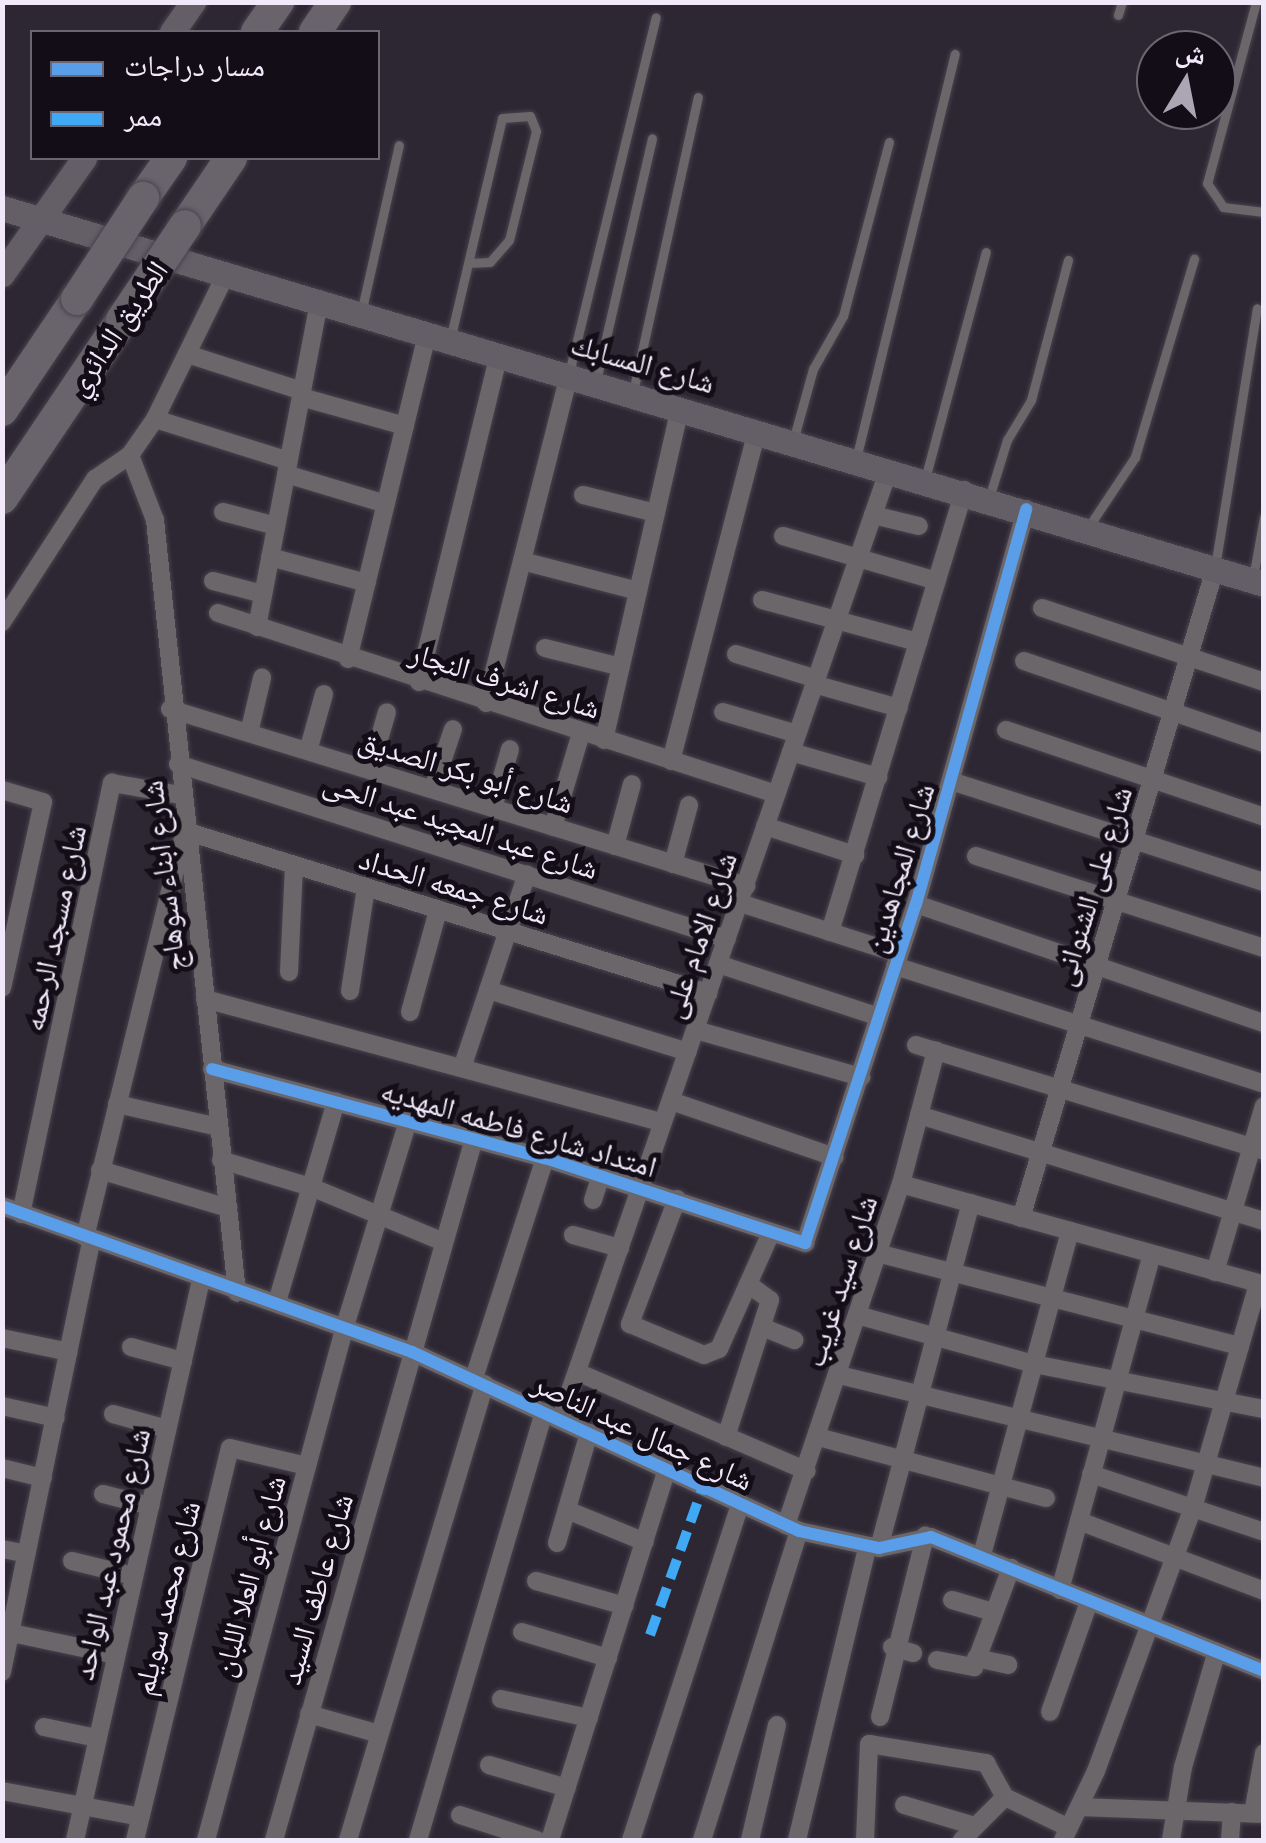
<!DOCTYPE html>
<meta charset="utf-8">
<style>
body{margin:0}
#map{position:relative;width:1266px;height:1843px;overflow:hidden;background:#2d2733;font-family:Merriweather,"Noto Naskh Arabic",serif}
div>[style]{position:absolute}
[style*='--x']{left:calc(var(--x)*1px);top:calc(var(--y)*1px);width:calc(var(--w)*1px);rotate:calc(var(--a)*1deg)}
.roads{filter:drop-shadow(0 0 2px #48434e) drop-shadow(0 0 2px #48434e)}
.lane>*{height:9px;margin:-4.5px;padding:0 4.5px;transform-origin:4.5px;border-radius:4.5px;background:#6a666a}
.street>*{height:18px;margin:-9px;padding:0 9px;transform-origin:9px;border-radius:9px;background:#6a666a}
.secondary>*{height:25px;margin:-12.5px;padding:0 12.5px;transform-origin:12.5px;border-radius:12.5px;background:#645e66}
.highway>*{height:32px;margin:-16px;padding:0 16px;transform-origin:16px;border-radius:16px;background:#69636b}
.bridges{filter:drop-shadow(0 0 2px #48434e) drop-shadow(0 0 2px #48434e)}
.highway-bridge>*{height:32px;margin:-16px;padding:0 16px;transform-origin:16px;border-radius:16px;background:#69636b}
.quiet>*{height:10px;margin-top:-5px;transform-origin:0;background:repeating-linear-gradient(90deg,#3fa9f5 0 20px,transparent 0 30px)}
.cycleway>*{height:12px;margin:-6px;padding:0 6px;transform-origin:6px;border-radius:6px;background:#5a9eea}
span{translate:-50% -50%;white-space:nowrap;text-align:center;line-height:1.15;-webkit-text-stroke:10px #130d18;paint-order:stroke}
.street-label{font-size:30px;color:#f1e9f9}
.frame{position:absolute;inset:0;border:5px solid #f1e9f9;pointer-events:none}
.legend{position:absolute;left:30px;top:30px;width:350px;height:130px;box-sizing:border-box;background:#130d18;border:2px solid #6c6572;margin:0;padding:12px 18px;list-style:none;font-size:30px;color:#f1e9f9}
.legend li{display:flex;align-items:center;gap:20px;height:50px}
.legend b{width:50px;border:2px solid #6c6572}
.north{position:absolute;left:1136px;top:30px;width:100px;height:100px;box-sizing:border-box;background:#130d18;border:2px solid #6c6572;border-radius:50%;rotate:10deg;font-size:28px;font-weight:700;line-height:40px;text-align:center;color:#f1e9f9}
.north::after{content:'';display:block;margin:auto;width:35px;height:45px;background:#aca5b4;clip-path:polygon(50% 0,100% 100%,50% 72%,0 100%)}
</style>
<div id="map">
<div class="roads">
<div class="lane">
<div style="--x:1256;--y:2;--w:188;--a:105.1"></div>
<div style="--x:1207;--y:183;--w:29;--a:56"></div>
<div style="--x:1223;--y:207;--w:41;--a:7"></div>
<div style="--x:1118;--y:15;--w:14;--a:-73"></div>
<div style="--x:361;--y:313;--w:172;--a:-77.3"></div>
<div style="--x:450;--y:340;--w:228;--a:-76.8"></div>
<div style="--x:502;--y:118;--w:28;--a:-4"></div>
<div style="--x:530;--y:116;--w:16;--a:68"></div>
<div style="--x:536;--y:131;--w:112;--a:103.9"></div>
<div style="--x:509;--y:240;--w:29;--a:131"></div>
<div style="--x:490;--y:262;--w:21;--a:177"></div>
<div style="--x:569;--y:373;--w:366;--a:-76.3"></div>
<div style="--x:596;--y:381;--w:249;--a:-77"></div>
<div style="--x:633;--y:392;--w:302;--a:-77.6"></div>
<div style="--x:793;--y:441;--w:75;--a:-74.5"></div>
<div style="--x:813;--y:369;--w:61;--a:-60.5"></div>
<div style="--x:843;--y:316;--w:180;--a:-75.2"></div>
<div style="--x:856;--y:459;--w:417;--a:-76.3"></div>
<div style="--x:925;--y:479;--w:235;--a:-75"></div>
<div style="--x:989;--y:498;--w:61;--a:-72.8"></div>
<div style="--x:1007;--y:440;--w:47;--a:-59"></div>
<div style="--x:1031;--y:400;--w:145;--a:-75.2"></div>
<div style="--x:1089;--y:526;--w:83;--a:-56.3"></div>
<div style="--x:1135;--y:457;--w:207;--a:-73.4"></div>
<div style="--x:1215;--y:567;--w:262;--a:-80.8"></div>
<div style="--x:1253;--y:578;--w:62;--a:-79.8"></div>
</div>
<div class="street">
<div style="--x:187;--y:354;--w:121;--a:17.8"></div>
<div style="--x:301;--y:397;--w:108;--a:15.6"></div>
<div style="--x:155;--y:419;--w:140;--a:17.4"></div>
<div style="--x:130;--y:455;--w:70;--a:69"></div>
<div style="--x:155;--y:520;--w:777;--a:83.94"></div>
<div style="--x:286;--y:474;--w:104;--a:16.7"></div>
<div style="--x:583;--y:495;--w:75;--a:13.9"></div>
<div style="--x:223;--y:512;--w:55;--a:14.8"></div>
<div style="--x:873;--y:515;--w:47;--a:13.4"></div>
<div style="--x:783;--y:536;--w:160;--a:16.3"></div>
<div style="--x:270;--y:557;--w:100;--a:15"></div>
<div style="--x:522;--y:561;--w:120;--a:14.5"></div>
<div style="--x:213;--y:581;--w:52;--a:14.6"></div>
<div style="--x:762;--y:600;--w:162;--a:15.1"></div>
<div style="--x:1042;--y:608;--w:234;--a:18.4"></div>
<div style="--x:218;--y:613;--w:587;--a:17.97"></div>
<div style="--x:2;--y:622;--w:171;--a:-57"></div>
<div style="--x:95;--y:479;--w:42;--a:-34.4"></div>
<div style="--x:130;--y:455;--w:44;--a:-55.2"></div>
<div style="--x:155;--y:419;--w:159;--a:-63.9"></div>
<div style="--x:257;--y:627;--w:330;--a:-79.2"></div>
<div style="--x:545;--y:648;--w:78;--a:14"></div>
<div style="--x:736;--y:654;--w:85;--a:17.2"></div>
<div style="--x:348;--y:659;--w:333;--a:-76.3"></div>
<div style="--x:1024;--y:661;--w:254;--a:18.9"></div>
<div style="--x:419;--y:682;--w:337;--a:-76.3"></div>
<div style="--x:814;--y:684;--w:88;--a:15.8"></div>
<div style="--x:486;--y:703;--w:337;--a:-75.8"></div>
<div style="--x:170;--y:709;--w:603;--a:17.08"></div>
<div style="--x:723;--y:712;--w:77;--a:16.6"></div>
<div style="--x:1006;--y:730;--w:272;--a:18.6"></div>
<div style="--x:249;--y:733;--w:57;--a:-76.7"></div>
<div style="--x:604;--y:740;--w:341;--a:-77.1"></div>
<div style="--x:308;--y:751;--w:59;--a:-74.3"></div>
<div style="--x:791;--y:752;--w:91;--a:16"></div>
<div style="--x:671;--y:761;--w:342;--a:-75.4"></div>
<div style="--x:178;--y:764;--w:576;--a:17.68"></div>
<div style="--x:370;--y:770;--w:60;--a:-73.7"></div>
<div style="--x:951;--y:781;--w:329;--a:17.9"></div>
<div style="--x:433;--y:789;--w:63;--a:-71.6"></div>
<div style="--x:2;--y:790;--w:43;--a:16.3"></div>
<div style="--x:43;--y:802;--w:190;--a:102.4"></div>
<div style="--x:493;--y:808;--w:61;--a:-73.9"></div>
<div style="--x:765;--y:826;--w:95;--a:17.9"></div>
<div style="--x:553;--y:827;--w:98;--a:-73.4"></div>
<div style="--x:615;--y:846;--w:64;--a:-74.7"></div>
<div style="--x:976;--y:856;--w:302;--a:17.7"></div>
<div style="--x:673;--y:864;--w:61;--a:-74.8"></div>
<div style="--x:740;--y:903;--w:167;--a:17.8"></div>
<div style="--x:916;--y:904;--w:368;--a:18.9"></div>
<div style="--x:830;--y:932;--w:462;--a:-73.1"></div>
<div style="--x:718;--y:964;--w:169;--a:18.2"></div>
<div style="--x:895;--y:966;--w:387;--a:17.7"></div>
<div style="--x:289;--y:972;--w:106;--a:-87.3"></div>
<div style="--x:488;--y:990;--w:209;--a:17.2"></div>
<div style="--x:350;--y:991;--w:104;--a:-81.2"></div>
<div style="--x:205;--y:999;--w:474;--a:15.1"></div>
<div style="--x:410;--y:1012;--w:106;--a:-74.6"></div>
<div style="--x:696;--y:1030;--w:172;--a:15.9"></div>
<div style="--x:916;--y:1045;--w:364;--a:16.9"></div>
<div style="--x:463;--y:1065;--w:201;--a:-71.5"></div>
<div style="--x:212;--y:1069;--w:345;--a:15"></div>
<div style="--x:545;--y:1158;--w:274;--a:18.1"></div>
<div style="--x:805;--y:1243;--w:357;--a:-71.9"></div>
<div style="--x:916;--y:904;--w:410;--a:-74.4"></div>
<div style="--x:671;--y:1101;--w:173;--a:18.9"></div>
<div style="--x:117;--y:1104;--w:104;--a:12.8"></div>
<div style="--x:919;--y:1115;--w:361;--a:17.1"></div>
<div style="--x:221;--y:1160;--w:94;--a:16.7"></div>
<div style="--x:311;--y:1187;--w:144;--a:22.5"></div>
<div style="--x:100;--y:1170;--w:134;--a:16.5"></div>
<div style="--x:901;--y:1184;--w:377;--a:15.5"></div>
<div style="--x:677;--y:1199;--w:134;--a:110.6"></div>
<div style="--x:630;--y:1324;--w:80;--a:22.7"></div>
<div style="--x:704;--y:1355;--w:16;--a:-22"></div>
<div style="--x:719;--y:1349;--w:127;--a:-65.9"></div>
<div style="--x:593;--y:1200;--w:26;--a:-72"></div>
<div style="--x:2;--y:1206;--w:435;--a:19.6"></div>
<div style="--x:412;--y:1352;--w:426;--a:24.8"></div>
<div style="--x:799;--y:1531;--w:82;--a:12"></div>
<div style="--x:879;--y:1548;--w:53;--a:-11.9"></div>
<div style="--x:931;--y:1537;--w:359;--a:21.9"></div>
<div style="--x:21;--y:1214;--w:441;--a:-78.1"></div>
<div style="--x:112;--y:783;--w:70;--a:9.9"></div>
<div style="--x:1021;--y:1218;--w:677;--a:-73.36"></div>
<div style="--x:573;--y:1235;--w:49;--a:15.5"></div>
<div style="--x:85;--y:1237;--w:418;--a:-76.2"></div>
<div style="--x:185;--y:831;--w:548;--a:17.21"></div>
<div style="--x:877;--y:1253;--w:375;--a:14.4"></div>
<div style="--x:1215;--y:1272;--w:173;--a:-73.6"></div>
<div style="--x:277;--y:1302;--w:209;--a:-73.6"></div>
<div style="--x:857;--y:1315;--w:184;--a:15.5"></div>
<div style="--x:1034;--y:1364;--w:234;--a:11.1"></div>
<div style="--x:762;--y:1327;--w:35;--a:22"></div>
<div style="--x:2;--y:1338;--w:68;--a:11.8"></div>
<div style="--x:131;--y:1347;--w:54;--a:15.1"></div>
<div style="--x:577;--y:1372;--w:250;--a:23.3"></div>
<div style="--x:839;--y:1375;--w:437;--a:13.6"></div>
<div style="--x:474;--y:1378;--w:231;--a:-72.1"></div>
<div style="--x:2;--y:1406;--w:55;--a:12.5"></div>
<div style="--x:113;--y:1414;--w:56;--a:15.5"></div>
<div style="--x:560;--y:1420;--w:1006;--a:-70.92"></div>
<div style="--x:726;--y:1437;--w:144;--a:-72.2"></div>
<div style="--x:770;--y:1300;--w:27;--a:-144"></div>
<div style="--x:818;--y:1437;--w:236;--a:15"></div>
<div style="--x:2;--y:1468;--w:42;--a:13.7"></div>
<div style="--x:1091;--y:1474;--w:182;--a:18.5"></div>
<div style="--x:103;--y:1494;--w:49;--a:14.3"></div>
<div style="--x:567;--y:1510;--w:84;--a:22.3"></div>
<div style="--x:1079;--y:1521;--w:198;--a:20.7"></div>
<div style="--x:786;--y:1525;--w:360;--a:-71.4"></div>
<div style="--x:901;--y:1184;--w:138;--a:-75.3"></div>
<div style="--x:557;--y:1543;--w:115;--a:-73.8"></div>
<div style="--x:879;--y:1548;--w:357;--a:-75.1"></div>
<div style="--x:2;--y:1549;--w:25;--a:11"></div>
<div style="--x:982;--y:1555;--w:336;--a:-74.8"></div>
<div style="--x:72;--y:1561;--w:63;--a:13.8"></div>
<div style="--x:536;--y:1581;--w:92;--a:15.7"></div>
<div style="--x:1060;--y:1590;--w:348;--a:-74.7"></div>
<div style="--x:952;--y:1600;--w:43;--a:16.3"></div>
<div style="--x:2;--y:1631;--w:116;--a:11.9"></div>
<div style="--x:522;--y:1632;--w:90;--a:16.8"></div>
<div style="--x:892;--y:1647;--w:22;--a:16"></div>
<div style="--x:976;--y:1658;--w:33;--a:12"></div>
<div style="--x:937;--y:1660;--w:38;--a:11"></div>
<div style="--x:974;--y:1667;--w:106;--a:-69.5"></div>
<div style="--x:2;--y:1672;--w:442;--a:-78.3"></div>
<div style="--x:501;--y:1699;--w:90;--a:12.2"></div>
<div style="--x:1050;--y:1712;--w:117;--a:-70.5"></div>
<div style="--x:309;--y:1714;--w:73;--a:15.9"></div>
<div style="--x:880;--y:1717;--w:187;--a:-76"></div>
<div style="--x:44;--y:1727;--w:54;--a:11.7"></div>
<div style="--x:489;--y:1765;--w:81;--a:16.4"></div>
<div style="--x:2;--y:1791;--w:141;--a:10.6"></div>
<div style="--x:904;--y:1805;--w:70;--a:16.6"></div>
<div style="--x:1079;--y:1807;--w:185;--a:2.2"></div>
<div style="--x:1253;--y:1813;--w:61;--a:-79.6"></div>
<div style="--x:460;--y:1815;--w:81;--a:18"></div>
<div style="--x:75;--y:1840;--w:574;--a:-77.32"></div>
<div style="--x:135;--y:1840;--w:403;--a:-76.4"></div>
<div style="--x:230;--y:1448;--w:79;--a:13.2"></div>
<div style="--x:206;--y:1840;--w:532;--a:-74.87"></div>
<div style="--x:345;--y:1326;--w:214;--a:-72.9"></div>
<div style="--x:274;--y:1840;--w:729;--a:-74.08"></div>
<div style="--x:348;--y:1840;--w:476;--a:-73.3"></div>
<div style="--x:418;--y:1840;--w:446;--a:-73.6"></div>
<div style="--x:550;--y:1840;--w:388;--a:-72.5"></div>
<div style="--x:631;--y:1840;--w:352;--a:-72"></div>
<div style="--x:702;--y:1840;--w:324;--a:-72.6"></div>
<div style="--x:750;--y:1840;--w:118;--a:-76.8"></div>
<div style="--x:797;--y:1840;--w:300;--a:-76.5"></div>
<div style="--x:865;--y:1840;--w:96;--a:-87.6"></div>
<div style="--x:869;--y:1744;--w:119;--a:9.2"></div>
<div style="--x:986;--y:1763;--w:39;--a:61"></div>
<div style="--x:1005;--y:1797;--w:71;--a:25.8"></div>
<div style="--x:962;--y:1840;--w:61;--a:-45"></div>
<div style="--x:1063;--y:1840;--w:76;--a:-64.4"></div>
<div style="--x:1096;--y:1771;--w:280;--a:-69.8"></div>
<div style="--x:1193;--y:1508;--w:233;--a:-73.8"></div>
<div style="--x:1171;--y:1840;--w:74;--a:-80.7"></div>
<div style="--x:1183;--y:1767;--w:118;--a:-73.7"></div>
<div style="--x:1230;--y:1840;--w:28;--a:-86"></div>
</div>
<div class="secondary">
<div style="--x:172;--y:32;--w:37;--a:-55"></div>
<div style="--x:2;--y:208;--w:1317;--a:16.59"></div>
<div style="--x:2;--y:274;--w:142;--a:-54.7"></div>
</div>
<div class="highway">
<div style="--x:257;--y:32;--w:37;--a:-55"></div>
<div style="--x:315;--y:32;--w:36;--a:-56"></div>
<div style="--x:143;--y:198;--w:49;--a:-55"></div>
<div style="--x:185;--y:226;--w:82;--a:-55.9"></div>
<div style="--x:2;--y:410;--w:134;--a:-56"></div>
<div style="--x:2;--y:498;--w:215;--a:-56"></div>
</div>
</div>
<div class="bridges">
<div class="highway-bridge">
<div style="--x:77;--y:299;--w:121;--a:-56.8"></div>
<div style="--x:122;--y:320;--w:113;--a:-56.2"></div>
</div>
</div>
<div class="quiet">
<div style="--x:650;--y:1635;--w:157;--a:-70.3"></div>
</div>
<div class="cycleway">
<div style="--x:212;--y:1069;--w:345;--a:15"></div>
<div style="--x:545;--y:1158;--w:274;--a:18.1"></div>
<div style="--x:805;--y:1243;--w:357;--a:-71.9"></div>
<div style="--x:916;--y:904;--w:410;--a:-74.4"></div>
<div style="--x:2;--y:1206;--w:435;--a:19.6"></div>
<div style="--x:412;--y:1352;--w:426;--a:24.8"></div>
<div style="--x:799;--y:1531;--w:82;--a:12"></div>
<div style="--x:879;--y:1548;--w:53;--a:-11.9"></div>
<div style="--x:931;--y:1537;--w:359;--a:21.9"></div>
</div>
<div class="street-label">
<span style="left:117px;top:328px;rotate:-56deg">الطريق الدائري</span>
<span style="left:643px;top:363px;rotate:16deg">شارع المسابك</span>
<span style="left:505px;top:680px;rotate:17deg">شارع اشرف النجار</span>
<span style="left:466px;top:771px;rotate:17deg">شارع أبو بكر الصديق</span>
<span style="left:461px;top:825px;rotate:18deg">شارع عبد المجيد عبد الحى</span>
<span style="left:899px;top:868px;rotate:-73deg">شارع المجاهدين</span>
<span style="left:163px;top:876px;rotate:-97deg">شارع ابناء سوهاج</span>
<span style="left:454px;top:886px;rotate:17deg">شارع جمعه الحداد</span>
<span style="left:1092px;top:886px;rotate:-73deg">شارع على الشنوانى</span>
<span style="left:54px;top:928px;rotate:-78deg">شارع مسجد الرحمه</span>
<span style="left:699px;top:935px;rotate:-71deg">شارع الامام على</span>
<span style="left:519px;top:1128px;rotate:16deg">امتداد شارع فاطمه المهديه</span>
<span style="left:840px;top:1281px;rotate:-72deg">شارع سيد غريب</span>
<span style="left:643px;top:1431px;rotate:25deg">شارع جمال عبد الناصر</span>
<span style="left:111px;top:1554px;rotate:-77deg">شارع محمود عبد الواحد</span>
<span style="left:249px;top:1576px;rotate:-75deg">شارع أبو العلا اللبان</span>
<span style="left:316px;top:1589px;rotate:-74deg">شارع عاطف السيد</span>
<span style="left:166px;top:1598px;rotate:-76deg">شارع محمد سويلم</span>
</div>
<div class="frame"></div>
<ul class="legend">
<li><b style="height:12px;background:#5a9eea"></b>مسار دراجات</li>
<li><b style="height:12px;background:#3fa9f5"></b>ممر</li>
</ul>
<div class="north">ش</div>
</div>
